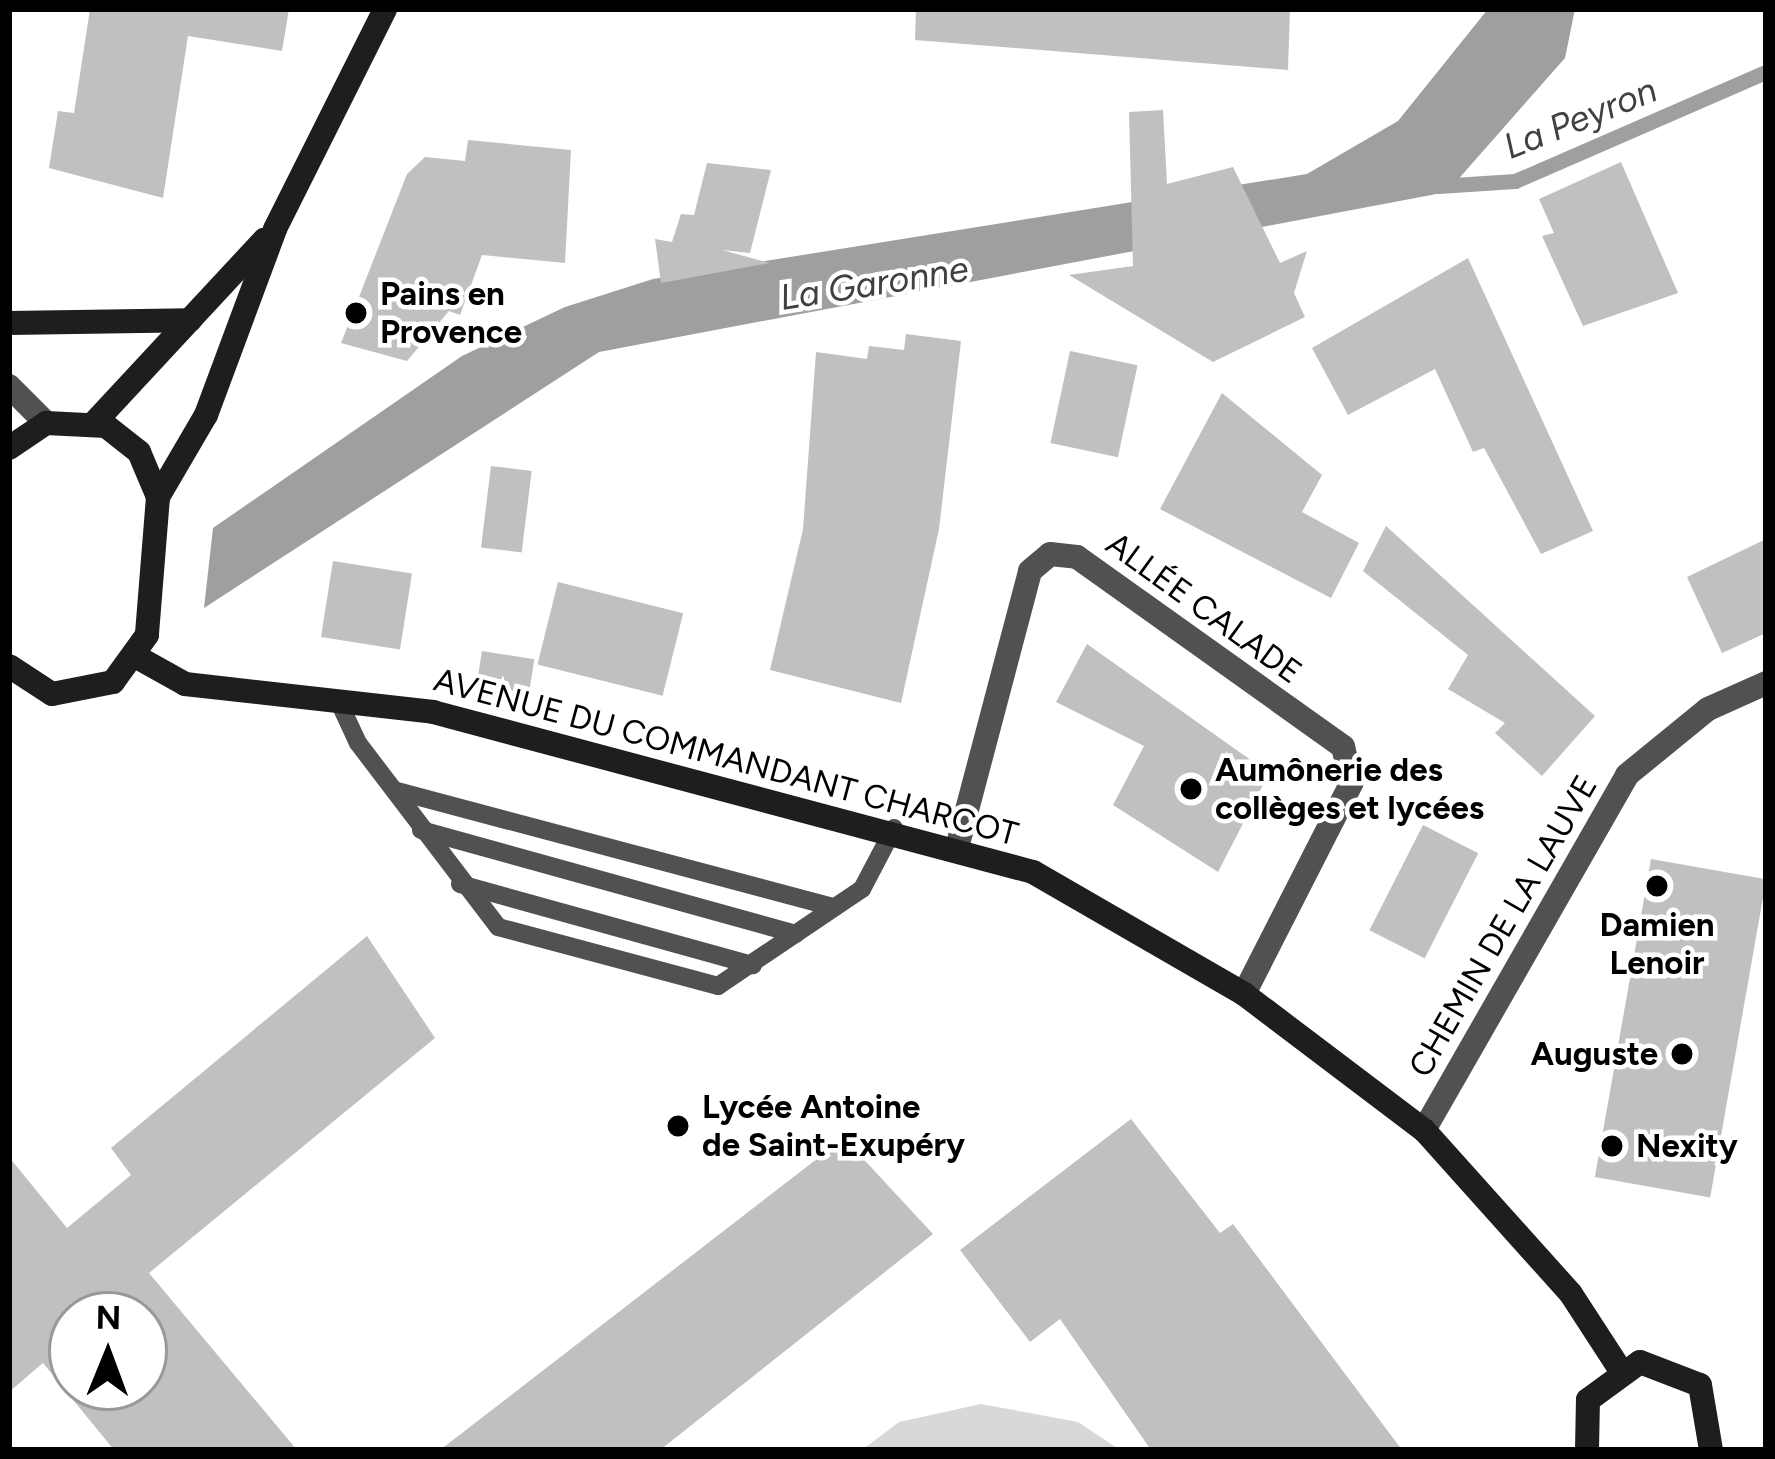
<!DOCTYPE html>
<meta charset="utf-8">
<style>
body{margin:0}
#map{position:relative;width:1775px;height:1459px;overflow:hidden;background:#fff;font-family:Figtree,sans-serif}
div>[style]{position:absolute}
[style*='--x']{left:calc(var(--x)*1px);top:calc(var(--y)*1px);width:calc(var(--w)*1px);rotate:calc(var(--a)*1deg)}
.green>*{inset:0;background:#d8d8d8}
.water>*{inset:0;background:#9f9f9f}
.stream>*{height:15px;margin:-7.5px;padding:0 7.5px;transform-origin:7.5px;border-radius:7.5px;background:#9f9f9f}
.building>*{inset:0;background:#c0c0c0;transform-origin:0 0}
.lane>*{height:18px;margin:-9px;padding:0 9px;transform-origin:9px;border-radius:9px;background:#515151}
.street>*{height:24px;margin:-12px;padding:0 12px;transform-origin:12px;border-radius:12px;background:#515151}
.secondary>*{height:24px;margin:-12px;padding:0 12px;transform-origin:12px;border-radius:12px;background:#1e1e1e}
.dots>*{width:33px;height:33px;translate:-50% -50%;box-sizing:border-box;border:6px solid #fff;border-radius:50%}
span{translate:-50% -50%;white-space:nowrap;text-align:center;line-height:1.15;-webkit-text-stroke:9px #fff;paint-order:stroke}
.poi-label{font-size:33px;color:#000;font-weight:700}
.left{translate:0 -50%;text-align:left}
.right{translate:-100% -50%;text-align:right}
.street-label{font-size:33px;color:#000}
.water-label{font-size:36px;color:#404040;font-style:italic}
.frame{position:absolute;inset:0;border:12px solid #000;pointer-events:none}
.north{position:absolute;left:48px;top:1291px;width:120px;height:120px;box-sizing:border-box;background:#fff;border:3px solid #999;border-radius:50%;rotate:1deg;font-size:33px;font-weight:700;line-height:48px;text-align:center;color:#000}
.north::after{content:'';display:block;margin:auto;width:42px;height:54px;background:#000;clip-path:polygon(50% 0,100% 100%,50% 72%,0 100%)}
</style>
<div id="map">
<div class="green">
<div style="clip-path:polygon(981px 1404px,1078px 1422px,1120px 1450px,862px 1450px,899px 1422px)"></div>
</div>
<div class="water">
<div style="clip-path:polygon(1488px 9px,1575px 9px,1565px 58px,1447px 192px,599px 352px,204px 608px,213px 528px,462px 356px,565px 307px,653px 279px,1307px 174px,1398px 121px)"></div>
</div>
<div class="stream">
<div style="--x:1438;--y:186;--w:77;--a:-3.7"></div>
<div style="--x:1515;--y:181;--w:274;--a:-23.5"></div>
</div>
<div class="building">
<div style="clip-path:polygon(90px 9px,289px 9px,282px 51px,188px 36px,163px 198px,49px 168px,58px 111px,74px 113px)"></div>
<div style="clip-path:polygon(916px 9px,1290px 9px,1288px 70px,915px 40px)"></div>
<div style="clip-path:polygon(1163px 110px,1167px 184px,1233px 167px,1280px 263px,1307px 251px,1294px 293px,1305px 317px,1213px 362px,1069px 275px,1133px 266px,1129px 112px)"></div>
<div style="clip-path:polygon(468px 140px,571px 150px,565px 263px,482px 255px,460px 315px,449px 311px,407px 361px,341px 343px,407px 174px,425px 157px,465px 161px)"></div>
<div style="clip-path:polygon(1621px 162px,1678px 293px,1583px 326px,1542px 236px,1554px 233px,1539px 199px)"></div>
<div style="clip-path:polygon(707px 163px,771px 170px,750px 253px,722px 250px,770px 263px,661px 283px,655px 239px,672px 242px,681px 214px,694px 215px)"></div>
<div style="clip-path:polygon(1468px 258px,1593px 531px,1541px 554px,1484px 448px,1473px 452px,1435px 369px,1348px 415px,1312px 348px)"></div>
<div style="clip-path:polygon(906px 334px,961px 341px,939px 529px,901px 703px,770px 670px,803px 529px,816px 352px,867px 359px,869px 346px,904px 350px)"></div>
<div style="left:1070px;top:351px;width:69px;height:94px;rotate:12deg"></div>
<div style="clip-path:polygon(1222px 393px,1322px 475px,1302px 512px,1359px 543px,1331px 598px,1160px 509px)"></div>
<div style="left:491px;top:466px;width:41px;height:82px;rotate:7deg"></div>
<div style="clip-path:polygon(1386px 526px,1595px 716px,1542px 776px,1495px 733px,1505px 723px,1448px 689px,1468px 655px,1363px 571px)"></div>
<div style="clip-path:polygon(1766px 539px,1766px 633px,1722px 653px,1687px 577px)"></div>
<div style="left:333px;top:561px;width:80px;height:77px;rotate:9deg"></div>
<div style="left:558px;top:582px;width:129px;height:85px;rotate:14deg"></div>
<div style="clip-path:polygon(1087px 644px,1269px 773px,1218px 872px,1113px 805px,1144px 746px,1056px 702px)"></div>
<div style="left:482px;top:651px;width:53px;height:35px;rotate:9deg"></div>
<div style="left:1423px;top:825px;width:62px;height:118px;rotate:27deg"></div>
<div style="left:1651px;top:859px;width:117px;height:323px;rotate:10deg"></div>
<div style="clip-path:polygon(evenodd,367px 936px,435px 1038px,149px 1273px,297px 1450px,114px 1450px,43px 1363px,9px 1392px,9px 1157px,67px 1228px,131px 1175px,111px 1148px,367px 936px,72px 1315px,144px 1315px,144px 1387px,72px 1387px,72px 1315px)"></div>
<div style="clip-path:polygon(1131px 1119px,1220px 1233px,1233px 1224px,1402px 1450px,1151px 1450px,1060px 1319px,1030px 1342px,960px 1250px)"></div>
<div style="clip-path:polygon(844px 1138px,933px 1234px,660px 1450px,440px 1450px)"></div>
</div>
<div class="lane">
<div style="--x:338;--y:700;--w:47;--a:65.1"></div>
<div style="--x:358;--y:743;--w:231;--a:52.7"></div>
<div style="--x:498;--y:927;--w:228;--a:15"></div>
<div style="--x:718;--y:986;--w:174;--a:-34"></div>
<div style="--x:862;--y:889;--w:69;--a:-62.3"></div>
<div style="--x:397;--y:791;--w:452;--a:14.9"></div>
<div style="--x:421;--y:830;--w:389;--a:15.5"></div>
<div style="--x:460;--y:884;--w:304;--a:15.5"></div>
</div>
<div class="street">
<div style="--x:9;--y:386;--w:52;--a:45"></div>
<div style="--x:958;--y:844;--w:282;--a:-75.2"></div>
<div style="--x:1030;--y:571;--w:26;--a:-40"></div>
<div style="--x:1050;--y:554;--w:27;--a:6"></div>
<div style="--x:1077;--y:557;--w:327;--a:35.5"></div>
<div style="--x:1343;--y:747;--w:36;--a:76"></div>
<div style="--x:1352;--y:782;--w:238;--a:117"></div>
<div style="--x:1424;--y:1130;--w:409;--a:-60.2"></div>
<div style="--x:1627;--y:775;--w:104;--a:-39.2"></div>
<div style="--x:1708;--y:709;--w:64;--a:-24.1"></div>
</div>
<div class="secondary">
<div style="--x:9;--y:323;--w:181;--a:-0.9"></div>
<div style="--x:94;--y:423;--w:250;--a:-47.1"></div>
<div style="--x:9;--y:448;--w:45;--a:-34"></div>
<div style="--x:46;--y:423;--w:60;--a:2.9"></div>
<div style="--x:106;--y:426;--w:42;--a:38.2"></div>
<div style="--x:139;--y:452;--w:49;--a:67.1"></div>
<div style="--x:158;--y:497;--w:138;--a:94.6"></div>
<div style="--x:147;--y:635;--w:58;--a:125.9"></div>
<div style="--x:113;--y:682;--w:62;--a:168.9"></div>
<div style="--x:52;--y:694;--w:51;--a:-146.9"></div>
<div style="--x:158;--y:497;--w:95;--a:-59.7"></div>
<div style="--x:206;--y:415;--w:198;--a:-69.6"></div>
<div style="--x:275;--y:229;--w:246;--a:-63.4"></div>
<div style="--x:135;--y:656;--w:57;--a:29.2"></div>
<div style="--x:185;--y:684;--w:250;--a:6.4"></div>
<div style="--x:433;--y:712;--w:621;--a:14.93"></div>
<div style="--x:1033;--y:872;--w:244;--a:30"></div>
<div style="--x:1244;--y:994;--w:226;--a:37.1"></div>
<div style="--x:1424;--y:1130;--w:220;--a:48.1"></div>
<div style="--x:1571;--y:1294;--w:88;--a:57"></div>
<div style="--x:1587;--y:1450;--w:50;--a:-88.9"></div>
<div style="--x:1588;--y:1400;--w:64;--a:-36.2"></div>
<div style="--x:1640;--y:1362;--w:64;--a:21"></div>
<div style="--x:1700;--y:1385;--w:66;--a:80.4"></div>
</div>
<div class="dots">
<div style="left:356px;top:313px;background:#000"></div>
<div style="left:1191px;top:789px;background:#000"></div>
<div style="left:1657px;top:886px;background:#000"></div>
<div style="left:1682px;top:1054px;background:#000"></div>
<div style="left:678px;top:1126px;background:#000"></div>
<div style="left:1612px;top:1146px;background:#000"></div>
</div>
<div class="poi-label">
<span class="left" style="left:380px;top:313px">Pains en<br>Provence</span>
<span class="left" style="left:1215px;top:789px">Aumônerie des<br>collèges et lycées</span>
<span style="left:1657px;top:944px">Damien<br>Lenoir</span>
<span class="right" style="left:1658px;top:1054px">Auguste</span>
<span class="left" style="left:702px;top:1126px">Lycée Antoine<br>de Saint-Exupéry</span>
<span class="left" style="left:1636px;top:1146px">Nexity</span>
</div>
<div class="street-label">
<span style="left:1204px;top:608px;rotate:36deg">ALLÉE CALADE</span>
<span style="left:726px;top:757px;rotate:15deg">AVENUE DU COMMANDANT CHARCOT</span>
<span style="left:1503px;top:926px;rotate:-60deg">CHEMIN DE LA LAUVE</span>
</div>
<div class="water-label">
<span style="left:1580px;top:118px;rotate:-22deg">La Peyron</span>
<span style="left:874px;top:283px;rotate:-9deg">La Garonne</span>
</div>
<div class="frame"></div>
<div class="north">N</div>
</div>
